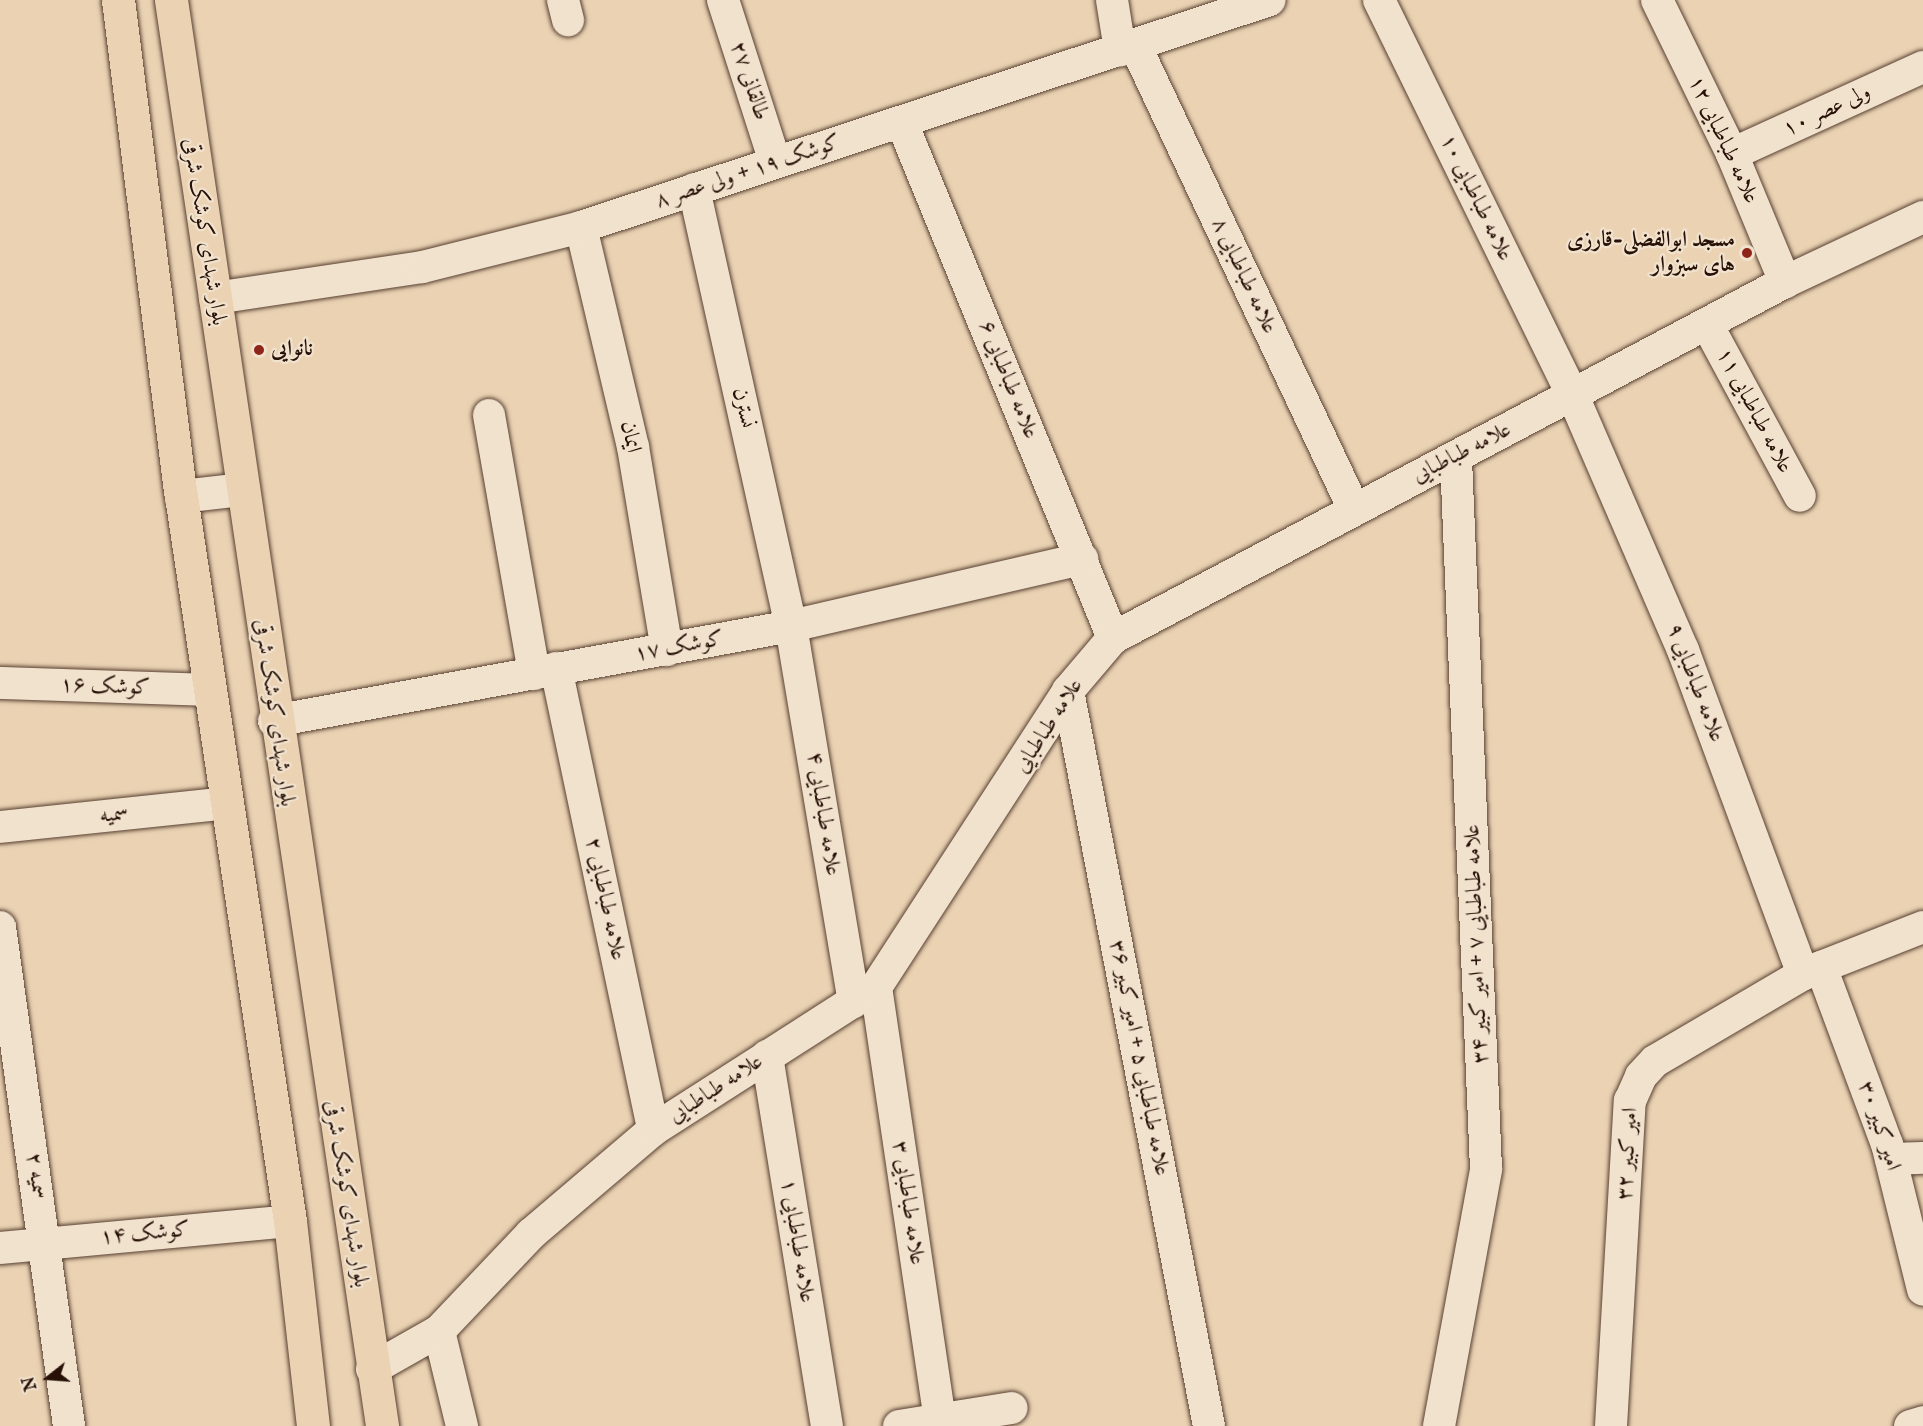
<!DOCTYPE html>
<meta charset="utf-8">
<style>
body{margin:0}
#map{position:relative;width:1923px;height:1426px;overflow:hidden;background:#ead2b3;font-family:"IM FELL English",Amiri,serif}
div>[style]{position:absolute}
[style*='--x']{left:calc(var(--x)*1px);top:calc(var(--y)*1px);width:calc(var(--w)*1px);rotate:calc(var(--a)*1deg)}
.roads{filter:drop-shadow(0 0 2px #584031) drop-shadow(0 0 2px #584031)}
.minor>*{height:32px;margin:-16px;padding:0 16px;transform-origin:16px;border-radius:16px;background:#f1e2ce}
.secondary>*{height:33px;margin:-16.5px;padding:0 16.5px;transform-origin:16.5px;border-radius:16.5px;background:#f1e2ce}
.primary>*{height:33px;margin:-16.5px;padding:0 16.5px;transform-origin:16.5px;border-radius:16.5px;background:#ead2b3}
.dots>*{width:16px;height:16px;translate:-50% -50%;box-sizing:border-box;border:3px solid #f1e2ce;border-radius:50%}
span{translate:-50% -50%;white-space:nowrap;text-align:center;line-height:1.15;-webkit-text-stroke:4.5px #f1e2ce;paint-order:stroke}
.street-label{font-size:22px;color:#271006}
.poi-label{font-size:22px;color:#271006;font-weight:700}
.right{translate:-100% -50%;text-align:right}
.left{translate:0 -50%;text-align:left}
.north{position:absolute;left:18px;top:1348px;width:60px;height:60px;-webkit-text-stroke:4px #f1e2ce;paint-order:stroke;rotate:253deg;font-size:16px;font-weight:700;line-height:24px;text-align:center;color:#271006}
.north::after{content:'';display:block;margin:auto;width:21px;height:27px;background:#271006;clip-path:polygon(50% 0,100% 100%,50% 72%,0 100%)}
</style>
<div id="map">
<div class="roads">
<div class="minor">
<div style="--x:563;--y:0;--w:21;--a:76"></div>
<div style="--x:723;--y:0;--w:170;--a:72.2"></div>
<div style="--x:1112;--y:0;--w:51;--a:80.9"></div>
<div style="--x:1379;--y:0;--w:441;--a:63.9"></div>
<div style="--x:1573;--y:396;--w:277;--a:66.6"></div>
<div style="--x:1683;--y:650;--w:346;--a:69.7"></div>
<div style="--x:1657;--y:0;--w:171;--a:64"></div>
<div style="--x:1732;--y:154;--w:139;--a:67.5"></div>
<div style="--x:1135;--y:45;--w:511;--a:64.74"></div>
<div style="--x:902;--y:123;--w:557;--a:67.72"></div>
<div style="--x:1732;--y:154;--w:210;--a:-24.5"></div>
<div style="--x:694;--y:189;--w:448;--a:77.5"></div>
<div style="--x:791;--y:626;--w:381;--a:80.5"></div>
<div style="--x:581;--y:227;--w:226;--a:76.7"></div>
<div style="--x:633;--y:447;--w:206;--a:80.5"></div>
<div style="--x:215;--y:298;--w:209;--a:-8.5"></div>
<div style="--x:422;--y:267;--w:164;--a:-14.1"></div>
<div style="--x:581;--y:227;--w:725;--a:-18.24"></div>
<div style="--x:1708;--y:326;--w:193;--a:61.6"></div>
<div style="--x:489;--y:415;--w:263;--a:80.1"></div>
<div style="--x:556;--y:668;--w:472;--a:78.1"></div>
<div style="--x:0;--y:683;--w:210;--a:1.9"></div>
<div style="--x:1068;--y:691;--w:748;--a:79.14"></div>
<div style="--x:274;--y:721;--w:526;--a:-10.41"></div>
<div style="--x:791;--y:626;--w:299;--a:-13"></div>
<div style="--x:0;--y:827;--w:228;--a:-6"></div>
<div style="--x:0;--y:927;--w:504;--a:82.13"></div>
<div style="--x:1821;--y:967;--w:189;--a:69.6"></div>
<div style="--x:1887;--y:1144;--w:150;--a:76.1"></div>
<div style="--x:876;--y:987;--w:437;--a:81.6"></div>
<div style="--x:767;--y:1056;--w:375;--a:80.8"></div>
<div style="--x:1891;--y:1159;--w:32;--a:-2"></div>
<div style="--x:0;--y:1248;--w:291;--a:-5.3"></div>
<div style="--x:439;--y:1331;--w:98;--a:76.4"></div>
<div style="--x:372;--y:1369;--w:77;--a:-29.6"></div>
<div style="--x:439;--y:1331;--w:134;--a:-46.5"></div>
<div style="--x:531;--y:1234;--w:160;--a:-40.4"></div>
<div style="--x:653;--y:1130;--w:265;--a:-32.7"></div>
<div style="--x:876;--y:987;--w:353;--a:-57"></div>
<div style="--x:1068;--y:691;--w:70;--a:-49.7"></div>
<div style="--x:1113;--y:638;--w:760;--a:-27.91"></div>
<div style="--x:1785;--y:282;--w:153;--a:-25.2"></div>
<div style="--x:899;--y:1426;--w:114;--a:-9.1"></div>
<div style="--x:1439;--y:1426;--w:261;--a:-79.6"></div>
<div style="--x:1486;--y:1169;--w:712;--a:-92.42"></div>
<div style="--x:1611;--y:1426;--w:326;--a:-86.7"></div>
<div style="--x:1630;--y:1101;--w:27;--a:-66"></div>
<div style="--x:1641;--y:1076;--w:21;--a:-47"></div>
<div style="--x:1655;--y:1061;--w:172;--a:-30.4"></div>
<div style="--x:1803;--y:974;--w:129;--a:-21.4"></div>
</div>
<div class="secondary">
<div style="--x:181;--y:496;--w:61;--a:-6.5"></div>
<div style="--x:1910;--y:1426;--w:14;--a:-17"></div>
</div>
<div class="primary">
<div style="--x:118;--y:0;--w:500;--a:82.8"></div>
<div style="--x:181;--y:496;--w:733;--a:81.45"></div>
<div style="--x:290;--y:1221;--w:206;--a:83.6"></div>
<div style="--x:171;--y:0;--w:1442;--a:81.58"></div>
</div>
</div>
<div class="dots">
<div style="left:1747px;top:253px;background:#8f2418"></div>
<div style="left:259px;top:350px;background:#8f2418"></div>
</div>
<div class="street-label">
<span style="left:749px;top:81px;rotate:72deg">طالقانی ۲۷</span>
<span style="left:1827px;top:111px;rotate:-25deg">ولی عصر ۱۰</span>
<span style="left:1723px;top:140px;rotate:65deg">علامه طباطبایی ۱۲</span>
<span style="left:748px;top:172px;rotate:-18deg">کوشک ۱۹ + ولی عصر ۸</span>
<span style="left:1476px;top:198px;rotate:64deg">علامه طباطبایی ۱۰</span>
<span style="left:204px;top:232px;rotate:81deg">بلوار شهدای کوشک شرقی</span>
<span style="left:1244px;top:276px;rotate:65deg">علامه طباطبایی ۸</span>
<span style="left:1008px;top:380px;rotate:68deg">علامه طباطبایی ۶</span>
<span style="left:743px;top:408px;rotate:77deg">نسترن</span>
<span style="left:1754px;top:411px;rotate:62deg">علامه طباطبایی ۱۱</span>
<span style="left:630px;top:437px;rotate:78deg">ایمان</span>
<span style="left:1462px;top:453px;rotate:-27deg">علامه طباطبایی</span>
<span style="left:679px;top:647px;rotate:-10deg">کوشک ۱۷</span>
<span style="left:1695px;top:683px;rotate:69deg">علامه طباطبایی ۹</span>
<span style="left:105px;top:687px;rotate:2deg">کوشک ۱۶</span>
<span style="left:274px;top:713px;rotate:82deg">بلوار شهدای کوشک شرقی</span>
<span style="left:1049px;top:726px;rotate:-57deg">علامه طباطبایی</span>
<span style="left:823px;top:814px;rotate:81deg">علامه طباطبایی ۴</span>
<span style="left:114px;top:815px;rotate:-6deg">سمیه</span>
<span style="left:605px;top:899px;rotate:78deg">علامه طباطبایی ۲</span>
<span style="left:1477px;top:944px;rotate:-92deg">علامه طباطبایی ۷ + امیر کبیر ۳۴</span>
<span style="left:1139px;top:1058px;rotate:79deg">علامه طباطبایی ۵ + امیر کبیر ۳۶</span>
<span style="left:716px;top:1089px;rotate:-33deg">علامه طباطبایی</span>
<span style="left:1879px;top:1126px;rotate:72deg">امیر کبیر ۳۰</span>
<span style="left:1628px;top:1154px;rotate:-86deg">امیر کبیر ۳۲</span>
<span style="left:36px;top:1176px;rotate:82deg">سمیه ۲</span>
<span style="left:346px;top:1194px;rotate:81deg">بلوار شهدای کوشک شرقی</span>
<span style="left:908px;top:1203px;rotate:82deg">علامه طباطبایی ۳</span>
<span style="left:145px;top:1234px;rotate:-5deg">کوشک ۱۴</span>
<span style="left:797px;top:1241px;rotate:81deg">علامه طباطبایی ۱</span>
</div>
<div class="poi-label">
<span class="right" style="left:1735px;top:253px">مسجد ابوالفضلی-قارزی<br>های سبزوار</span>
<span class="left" style="left:271px;top:350px">نانوایی</span>
</div>
<div class="north">N</div>
</div>
